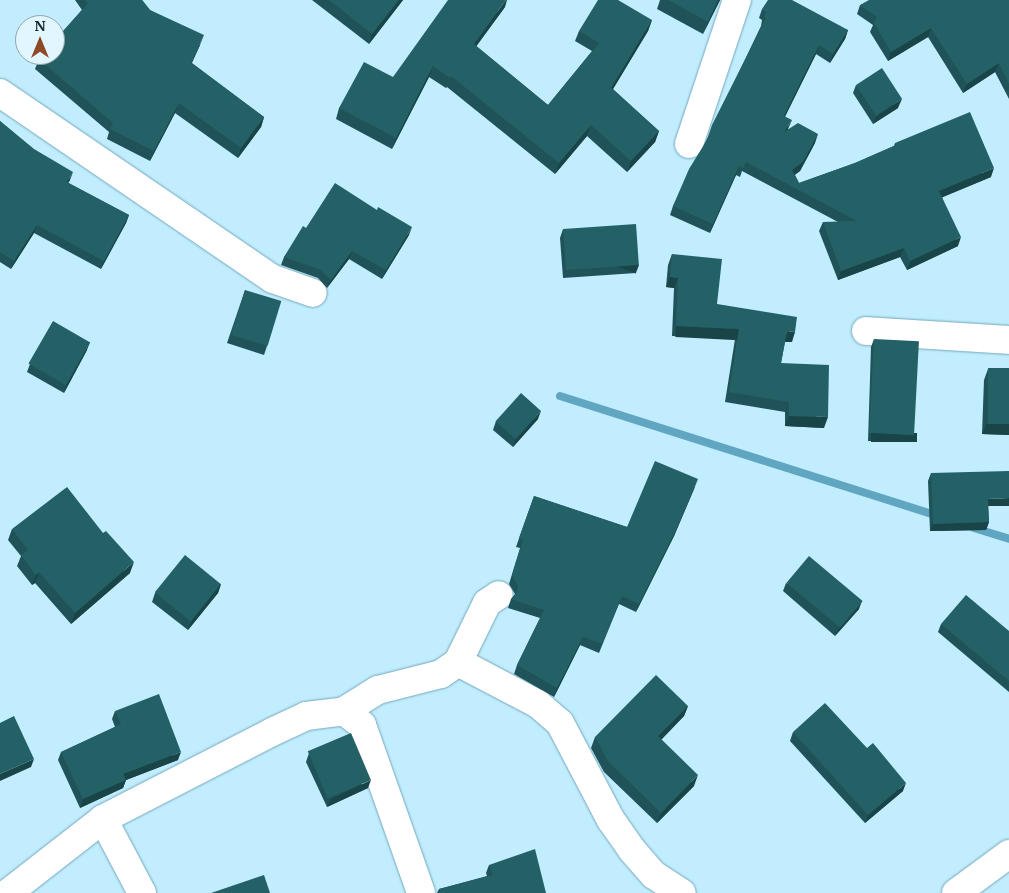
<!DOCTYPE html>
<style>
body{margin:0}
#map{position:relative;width:1009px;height:893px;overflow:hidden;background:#c2edfe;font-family:Merriweather,serif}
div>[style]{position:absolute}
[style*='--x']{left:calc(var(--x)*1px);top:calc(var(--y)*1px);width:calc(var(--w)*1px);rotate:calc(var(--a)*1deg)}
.stream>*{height:8px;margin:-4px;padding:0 4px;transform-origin:4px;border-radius:4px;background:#60a6c0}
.roads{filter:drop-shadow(0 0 1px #73a8bc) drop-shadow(0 0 1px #73a8bc)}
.minor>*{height:28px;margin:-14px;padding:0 14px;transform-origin:14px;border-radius:14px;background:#fff}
.wall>*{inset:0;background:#1f5359}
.shaded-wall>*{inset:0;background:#194448;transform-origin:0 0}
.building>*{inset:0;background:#246167;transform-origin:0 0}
span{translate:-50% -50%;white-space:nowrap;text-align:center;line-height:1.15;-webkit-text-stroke:5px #e1f6ff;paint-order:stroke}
.north{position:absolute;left:15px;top:15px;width:50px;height:50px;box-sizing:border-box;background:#e1f6ff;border:1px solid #8fa5ad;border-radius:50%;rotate:0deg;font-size:14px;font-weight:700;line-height:20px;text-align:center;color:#152b33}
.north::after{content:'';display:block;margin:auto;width:18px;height:22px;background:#904926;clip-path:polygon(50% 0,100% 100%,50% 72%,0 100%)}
</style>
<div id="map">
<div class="stream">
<div style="--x:560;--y:396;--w:398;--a:17.6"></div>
<div style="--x:974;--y:528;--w:37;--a:17"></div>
</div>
<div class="roads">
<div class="minor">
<div style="--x:0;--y:93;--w:330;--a:34.3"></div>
<div style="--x:273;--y:279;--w:42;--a:19.3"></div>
<div style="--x:689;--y:144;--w:152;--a:-71.6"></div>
<div style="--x:866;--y:331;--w:143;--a:3.6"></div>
<div style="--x:458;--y:662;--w:90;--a:27.7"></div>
<div style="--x:538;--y:704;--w:29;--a:41"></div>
<div style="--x:560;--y:723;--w:110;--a:62.3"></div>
<div style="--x:611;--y:820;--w:37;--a:55"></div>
<div style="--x:632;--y:850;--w:33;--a:49"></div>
<div style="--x:654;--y:875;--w:33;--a:33"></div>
<div style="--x:344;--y:711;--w:23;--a:38"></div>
<div style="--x:362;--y:725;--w:178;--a:70.6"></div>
<div style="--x:103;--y:819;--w:84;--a:62.2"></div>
<div style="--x:8;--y:893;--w:120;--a:-37.9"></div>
<div style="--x:103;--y:819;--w:190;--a:-27.2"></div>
<div style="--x:272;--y:732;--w:38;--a:-25"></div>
<div style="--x:306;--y:716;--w:38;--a:-7"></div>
<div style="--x:344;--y:711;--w:40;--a:-32"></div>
<div style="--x:378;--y:690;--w:65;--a:-14.3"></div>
<div style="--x:441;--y:674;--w:21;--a:-35"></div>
<div style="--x:458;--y:662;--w:66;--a:-63.8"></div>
<div style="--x:487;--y:603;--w:14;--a:-34"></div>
<div style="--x:956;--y:893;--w:66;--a:-36.3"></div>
</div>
</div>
<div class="wall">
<div style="clip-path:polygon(75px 0,142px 0,150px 10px,200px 45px,192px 63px,264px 117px,261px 127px,238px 158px,175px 113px,150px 161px,107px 139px,109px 132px,35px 69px,39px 59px,82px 10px)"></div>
<div style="clip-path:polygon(312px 0,403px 0,369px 44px)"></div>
<div style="clip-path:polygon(660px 0,720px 0,703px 34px,657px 9px)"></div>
<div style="clip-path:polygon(1009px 0,1009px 99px,995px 72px,963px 93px,928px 37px,888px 61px,870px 32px,873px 25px,857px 14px,860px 5px)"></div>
<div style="clip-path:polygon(505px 7px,476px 46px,548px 105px,592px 51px,575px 41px,579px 31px,652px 20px,648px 31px,613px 89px,659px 131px,655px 142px,627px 172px,587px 136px,555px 174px,447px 87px,446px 88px,429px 77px,392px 149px,336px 119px,339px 108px,393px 77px)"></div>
<div style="clip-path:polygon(762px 9px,848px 30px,845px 39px,830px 63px,816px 54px,785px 116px,788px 129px,815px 143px,800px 171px,795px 175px,799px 183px,855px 163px,894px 146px,895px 143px,991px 177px,942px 197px,958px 246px,907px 270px,900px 257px,838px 280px,819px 231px,823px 222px,838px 222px,742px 171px,740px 177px,736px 175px,710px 233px,670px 215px,673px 206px,706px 141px,761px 26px,762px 20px,759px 18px)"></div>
<div style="clip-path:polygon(856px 85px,898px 108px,873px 124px,853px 93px)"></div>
<div style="clip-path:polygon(0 121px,70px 180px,68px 183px,129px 215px,126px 223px,101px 269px,34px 233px,11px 269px,0 262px)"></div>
<div style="clip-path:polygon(306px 228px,409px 235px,382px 279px,349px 259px,327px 288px,318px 278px,281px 265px,284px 257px)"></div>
<div style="clip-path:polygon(563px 229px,636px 273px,563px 278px,560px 238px)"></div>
<div style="clip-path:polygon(672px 254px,717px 304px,792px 342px,785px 342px,781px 363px,824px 428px,785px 426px,785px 412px,725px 402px,735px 339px,672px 336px,674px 288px,666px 287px,668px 265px)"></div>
<div style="clip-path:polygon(245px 290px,267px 346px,264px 355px,227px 343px)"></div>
<div style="clip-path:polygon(874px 339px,914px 441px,868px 441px,871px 347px)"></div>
<div style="clip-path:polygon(87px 350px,64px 393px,27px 372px,30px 364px)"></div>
<div style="clip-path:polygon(1009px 368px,1009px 435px,982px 434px,984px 380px,988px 369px)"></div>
<div style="clip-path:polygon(538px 419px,513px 447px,493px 430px,496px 421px)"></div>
<div style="clip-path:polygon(931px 473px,988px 506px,989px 522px,986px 530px,930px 531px,928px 481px)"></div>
<div style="clip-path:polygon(695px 487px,674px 536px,636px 612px,619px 604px,599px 653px,580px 645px,554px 697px,514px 674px,517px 665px,540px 618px,508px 608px,511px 599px,515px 594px,509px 584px,520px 548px,516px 547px,534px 496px,627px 527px)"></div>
<div style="clip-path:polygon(12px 529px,130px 573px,71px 624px,35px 583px,32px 585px,17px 566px,21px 556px,8px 540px)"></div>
<div style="clip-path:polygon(786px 583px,859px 609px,835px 636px,783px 591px)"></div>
<div style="clip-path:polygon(221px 584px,218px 593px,188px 630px,152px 602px,155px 593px)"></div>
<div style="clip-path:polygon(941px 624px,1009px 631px,1009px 692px,938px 632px)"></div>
<div style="clip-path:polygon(688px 706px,684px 716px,661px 740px,694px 786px,657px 823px,604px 772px,591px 748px,595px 737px)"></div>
<div style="clip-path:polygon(115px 711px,178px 760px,126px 780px,123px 788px,80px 808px,58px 760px,61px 752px,115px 727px,112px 719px)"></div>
<div style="clip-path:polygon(793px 732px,903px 791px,865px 823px,790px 741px)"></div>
<div style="clip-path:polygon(309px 753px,368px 788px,327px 807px,306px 762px)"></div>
<div style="clip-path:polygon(489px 865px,546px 893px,437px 893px,439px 889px,487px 876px,486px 873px)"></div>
</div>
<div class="shaded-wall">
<div style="clip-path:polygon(399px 0,403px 0,369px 44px,372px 34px)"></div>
<div style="clip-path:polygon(506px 0,507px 0,505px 7px,470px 55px,474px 44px)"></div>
<div style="clip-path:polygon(718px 0,720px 0,703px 34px,708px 22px)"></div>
<div style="clip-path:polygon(652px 20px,648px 31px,607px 99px,611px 88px)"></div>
<div style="clip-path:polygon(931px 28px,928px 37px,888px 61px,891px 52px)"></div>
<div style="clip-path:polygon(848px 30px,845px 39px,830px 63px,833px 54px)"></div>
<div style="clip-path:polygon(204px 35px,200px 45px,187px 72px,191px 63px)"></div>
<div style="clip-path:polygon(819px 45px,816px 54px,781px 125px,784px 116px)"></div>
<div style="clip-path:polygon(999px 63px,995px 72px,963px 93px,967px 84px)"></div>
<div style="clip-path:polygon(433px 66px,429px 77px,392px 149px,396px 138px)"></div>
<div style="clip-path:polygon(902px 99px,898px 108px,873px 124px,877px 115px)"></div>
<div style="clip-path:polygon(179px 103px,175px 113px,150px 161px,154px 151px)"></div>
<div style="clip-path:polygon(264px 117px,261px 127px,238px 158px,241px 148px)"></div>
<div style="clip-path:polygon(792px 120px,788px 129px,784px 132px)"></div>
<div style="clip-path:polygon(591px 125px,587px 136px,555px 174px,559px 163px)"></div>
<div style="clip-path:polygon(659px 131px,655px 142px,627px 172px,631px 161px)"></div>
<div style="clip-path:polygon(818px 134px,815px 143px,800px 171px,789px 178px,792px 170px)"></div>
<div style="clip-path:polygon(739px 166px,736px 175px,710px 233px,713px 224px)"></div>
<div style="clip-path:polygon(994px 168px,991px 177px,936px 200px,939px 191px)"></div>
<div style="clip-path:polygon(73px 172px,70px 180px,64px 190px,67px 182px)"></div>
<div style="clip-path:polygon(129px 215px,126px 223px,101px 269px,104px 261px)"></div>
<div style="clip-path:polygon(37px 225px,34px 233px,11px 269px,14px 261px)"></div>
<div style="clip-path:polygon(412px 227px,409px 235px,382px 279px,386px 270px)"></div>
<div style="clip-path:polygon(961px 237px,958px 246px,907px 270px,910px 261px)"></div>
<div style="clip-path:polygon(904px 248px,900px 257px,838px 280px,841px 271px)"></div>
<div style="clip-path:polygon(352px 251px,349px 259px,327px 288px,331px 280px)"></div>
<div style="left:639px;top:265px;width:9px;height:73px;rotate:111deg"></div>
<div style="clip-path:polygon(670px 277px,678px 278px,674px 288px,666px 287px)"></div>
<div style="left:676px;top:326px;width:63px;height:11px;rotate:3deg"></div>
<div style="clip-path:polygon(787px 331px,795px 332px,792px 342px,783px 342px)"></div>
<div style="clip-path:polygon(90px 342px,87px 350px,64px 393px,67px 384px)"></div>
<div style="clip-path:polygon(541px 411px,538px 419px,513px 447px,516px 438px)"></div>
<div style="clip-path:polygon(789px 416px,828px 417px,824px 428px,785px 426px)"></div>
<div style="clip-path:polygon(986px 424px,1009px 424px,1009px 435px,982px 434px)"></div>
<div style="left:871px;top:433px;width:46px;height:9px"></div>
<div style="clip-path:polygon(698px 479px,674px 536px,636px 612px,639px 604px)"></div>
<div style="clip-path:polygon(1009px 498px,1009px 506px,985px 506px,988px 499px)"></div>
<div style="clip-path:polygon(989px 522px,986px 530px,930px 531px,933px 524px)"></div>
<div style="clip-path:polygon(134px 562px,130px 573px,71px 624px,75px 613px)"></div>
<div style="clip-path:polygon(39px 572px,35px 583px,32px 585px,36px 575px)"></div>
<div style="clip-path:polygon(221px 584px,218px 593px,188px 630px,191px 622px)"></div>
<div style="clip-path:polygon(862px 601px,859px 609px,835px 636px,839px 628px)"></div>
<div style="clip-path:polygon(583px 637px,580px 645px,554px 697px,557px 688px)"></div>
<div style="clip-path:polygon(688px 706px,684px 716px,654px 747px,658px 736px)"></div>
<div style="clip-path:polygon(181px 752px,178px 760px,126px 780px,123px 788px,80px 808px,83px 799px,123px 774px)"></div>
<div style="clip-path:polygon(34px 759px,31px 767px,0 781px,0 774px)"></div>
<div style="clip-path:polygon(698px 775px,694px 786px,657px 823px,661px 813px)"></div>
<div style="clip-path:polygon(371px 780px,368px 788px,327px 807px,331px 799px)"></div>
<div style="clip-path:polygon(906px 783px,903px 791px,865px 823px,868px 815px)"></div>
</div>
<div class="building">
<div style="clip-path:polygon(85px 0,142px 0,150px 10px,204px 35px,191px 63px,264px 117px,241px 148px,179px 103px,154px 151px,110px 129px,113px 123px,39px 59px,42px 55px,55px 55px,55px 40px,88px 3px)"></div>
<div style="clip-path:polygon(329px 0,399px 0,372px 34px)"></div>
<div style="clip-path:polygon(448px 0,506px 0,474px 44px,548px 105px,599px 43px,579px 31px,598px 0,618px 0,652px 20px,611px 88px,659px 131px,631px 161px,591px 125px,559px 163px,451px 76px,450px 78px,433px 66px,396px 138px,339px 108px,364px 62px,393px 77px)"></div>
<div style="clip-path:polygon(668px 0,718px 0,708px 22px)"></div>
<div style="clip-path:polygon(768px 0,792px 0,848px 30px,833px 54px,819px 45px,784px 116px,792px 120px,784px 132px,798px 123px,818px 134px,803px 162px,792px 170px,799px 183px,855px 163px,896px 145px,895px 143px,970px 112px,994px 168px,939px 191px,961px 237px,910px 261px,904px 248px,841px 271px,823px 222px,857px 221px,746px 162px,743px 168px,739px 166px,713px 224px,673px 206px,689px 169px,707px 140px,712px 125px,766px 18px,764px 17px,766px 12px,762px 9px)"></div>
<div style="clip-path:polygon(869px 0,1009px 0,1009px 84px,999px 63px,967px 84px,931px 28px,891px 52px,874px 23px,877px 17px,860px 5px)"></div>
<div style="left:882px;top:68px;width:37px;height:31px;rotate:57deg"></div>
<div style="clip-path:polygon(0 121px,34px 149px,73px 172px,67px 182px,129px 215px,104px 261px,37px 225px,14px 261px,0 252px)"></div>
<div style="clip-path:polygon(335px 183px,377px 210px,378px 207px,412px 227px,386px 270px,352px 251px,331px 280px,321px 270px,284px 257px,303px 226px,306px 228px)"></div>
<div style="left:636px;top:224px;width:41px;height:73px;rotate:86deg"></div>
<div style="clip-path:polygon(672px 254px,722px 259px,717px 304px,797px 317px,795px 332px,787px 331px,781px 363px,829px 365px,828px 417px,789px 416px,789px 402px,729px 392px,739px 329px,676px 326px,678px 278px,670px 277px)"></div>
<div style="left:245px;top:290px;width:38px;height:47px;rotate:17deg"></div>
<div style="left:53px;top:321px;width:43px;height:49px;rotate:30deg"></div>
<div style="left:874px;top:339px;width:45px;height:94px;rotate:3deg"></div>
<div style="left:1009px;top:368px;width:56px;height:21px;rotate:90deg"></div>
<div style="left:521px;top:393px;width:27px;height:38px;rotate:42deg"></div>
<div style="clip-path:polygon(655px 461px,698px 479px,677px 528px,639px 604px,622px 596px,602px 644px,583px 637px,557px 688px,517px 665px,544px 610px,511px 599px,516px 594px,518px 586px,512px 575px,523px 540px,519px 538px,534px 496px,627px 527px)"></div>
<div style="clip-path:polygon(1009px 471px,1009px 498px,988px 499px,989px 522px,933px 524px,931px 473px)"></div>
<div style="clip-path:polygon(67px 487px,103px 533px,106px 531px,134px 562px,75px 613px,39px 572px,36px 575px,21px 555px,28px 550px,12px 529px)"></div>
<div style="left:185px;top:555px;width:46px;height:48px;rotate:39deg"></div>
<div style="left:809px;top:556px;width:70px;height:35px;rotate:40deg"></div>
<div style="clip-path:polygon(966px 595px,1009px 631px,1009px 681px,941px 624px)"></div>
<div style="clip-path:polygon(656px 675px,688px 706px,658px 736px,698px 775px,661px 813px,608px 761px,595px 737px)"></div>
<div style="clip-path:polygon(159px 694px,181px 752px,123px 774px,126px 780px,83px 799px,61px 752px,121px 724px,115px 711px)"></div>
<div style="clip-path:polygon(825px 703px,867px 748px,873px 743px,906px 783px,868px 815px,793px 732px)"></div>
<div style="clip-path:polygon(14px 716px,34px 759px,0 774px,0 723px)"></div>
<div style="left:351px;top:733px;width:51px;height:47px;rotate:67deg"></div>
<div style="clip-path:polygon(535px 849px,546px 893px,440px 893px,439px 889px,493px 875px,489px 865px)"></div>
<div style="clip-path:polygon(264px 875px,270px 893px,211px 893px)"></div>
</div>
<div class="north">N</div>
</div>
